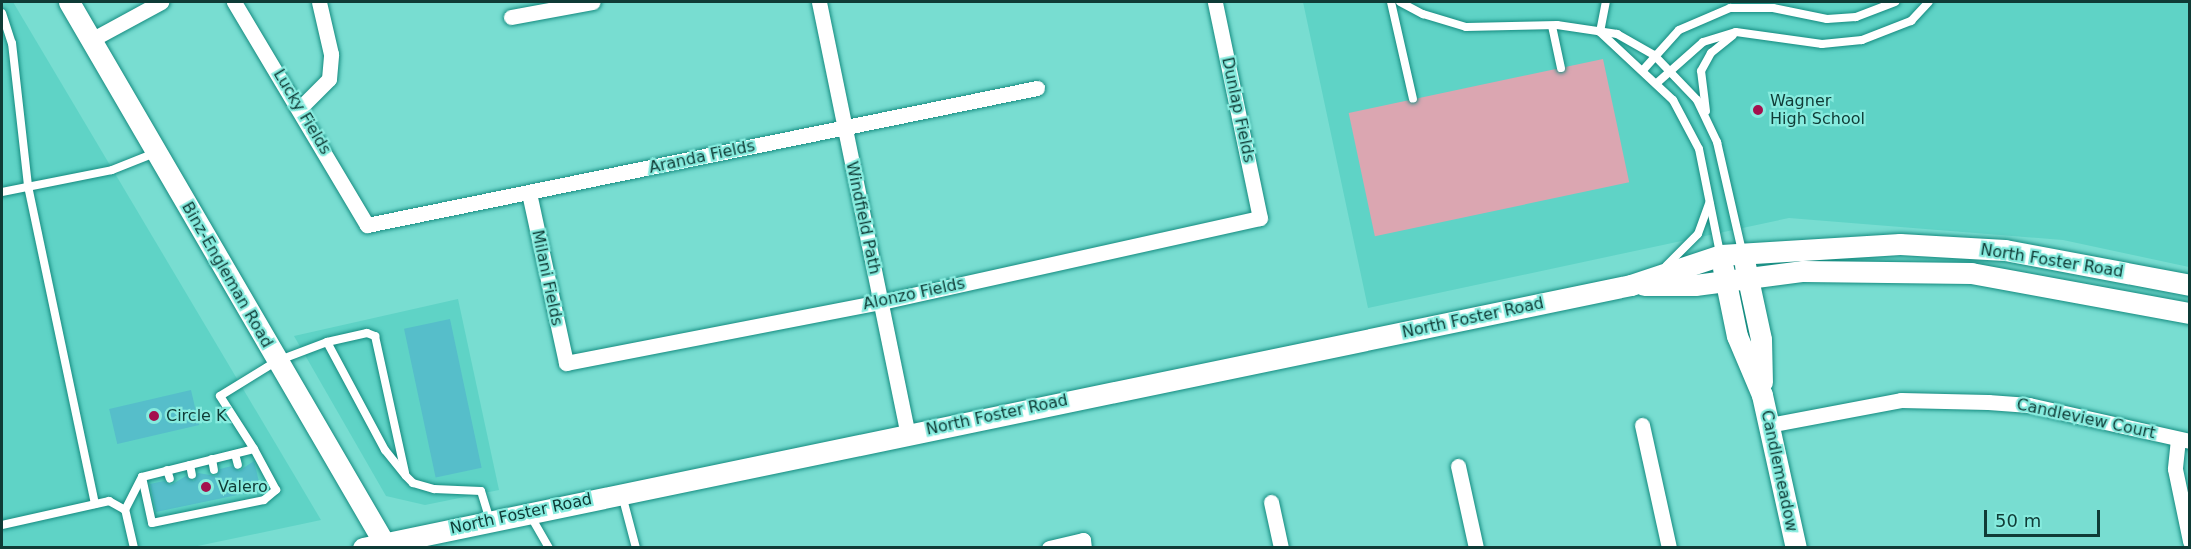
<!DOCTYPE html>
<style>
body{margin:0}
#map{position:relative;width:2191px;height:549px;overflow:hidden;background:#78ddd1;font-family:"DejaVu Sans",sans-serif}
div>[style]{position:absolute}
[style*='--x']{left:calc(var(--x)*1px);top:calc(var(--y)*1px);width:calc(var(--w)*1px);rotate:calc(var(--a)*1deg)}
.built>*{inset:0;background:#5fd3c6}
.green>*{inset:0;background:#dba6b1;transform-origin:0 0}
.building>*{inset:0;background:#56beca;transform-origin:0 0}
.roads{filter:drop-shadow(0 0 2px #158b80) drop-shadow(0 0 2px #158b80)}
.lane>*{height:8px;margin:-4px;padding:0 4px;transform-origin:4px;border-radius:4px;background:#fff}
.street>*{height:15px;margin:-7.5px;padding:0 7.5px;transform-origin:7.5px;border-radius:7.5px;background:#fff}
.secondary>*{height:21px;margin:-10.5px;padding:0 10.5px;transform-origin:10.5px;border-radius:10.5px;background:#fff}
.dots>*{width:16px;height:16px;translate:-50% -50%;box-sizing:border-box;border:3px solid #86ebde;border-radius:50%}
span{translate:-50% -50%;white-space:nowrap;text-align:center;line-height:1.15;-webkit-text-stroke:4.5px #86ebde;paint-order:stroke}
.poi-label{font-size:16px;color:#0f3b36}
.left{translate:0 -50%;text-align:left}
.street-label{font-size:16px;color:#0f3b36}
.frame{position:absolute;inset:0;border:3px solid #0f3b36;pointer-events:none}
.scale{position:absolute;left:1984px;top:510px;width:116px;height:27px;box-sizing:border-box;border:3px solid #0f3b36;border-top:0;padding-left:8px;font-size:18px;line-height:21px;white-space:nowrap;color:#0f3b36;-webkit-text-stroke:4px #86ebde;paint-order:stroke}
</style>
<div id="map">
<div class="built">
<div style="clip-path:polygon(2px 2px,13px 2px,321px 520px,193px 547px,2px 547px)"></div>
<div style="clip-path:polygon(1303px 2px,2189px 2px,2189px 267px,2063px 240px,1789px 218px,1368px 308px)"></div>
<div style="clip-path:polygon(458px 299px,499px 490px,425px 505px,386px 496px,294px 336px)"></div>
</div>
<div class="green">
<div style="left:1603px;top:59px;width:126px;height:260px;rotate:78deg"></div>
</div>
<div class="building">
<div style="left:450px;top:319px;width:152px;height:47px;rotate:78deg"></div>
<div style="left:191px;top:390px;width:36px;height:84px;rotate:77deg"></div>
<div style="clip-path:polygon(254px 461px,261px 490px,156px 512px,150px 484px,164px 481px,171px 485px,186px 476px,194px 481px,198px 473px,216px 476px,220px 469px,232px 466px,239px 471px)"></div>
</div>
<div class="roads">
<div class="lane">
<div style="--x:1391;--y:2;--w:99;--a:77.2"></div>
<div style="--x:1400;--y:2;--w:26;--a:28"></div>
<div style="--x:1423;--y:14;--w:45;--a:16.8"></div>
<div style="--x:1466;--y:27;--w:91;--a:-1.3"></div>
<div style="--x:1557;--y:25;--w:61;--a:8.5"></div>
<div style="--x:1617;--y:34;--w:43;--a:29.6"></div>
<div style="--x:1654;--y:55;--w:62;--a:46.3"></div>
<div style="--x:1697;--y:100;--w:47;--a:64.5"></div>
<div style="--x:1717;--y:142;--w:112;--a:77.1"></div>
<div style="--x:2;--y:13;--w:32;--a:72"></div>
<div style="--x:12;--y:43;--w:144;--a:83.6"></div>
<div style="--x:28;--y:186;--w:325;--a:78.1"></div>
<div style="--x:1552;--y:26;--w:43;--a:77.9"></div>
<div style="--x:1600;--y:32;--w:100;--a:43"></div>
<div style="--x:1673;--y:100;--w:55;--a:62"></div>
<div style="--x:1699;--y:149;--w:106;--a:78.6"></div>
<div style="--x:1600;--y:32;--w:31;--a:-79"></div>
<div style="--x:1644;--y:69;--w:52;--a:-48.1"></div>
<div style="--x:1679;--y:30;--w:56;--a:-23.3"></div>
<div style="--x:1730;--y:8;--w:43;--a:0"></div>
<div style="--x:1773;--y:8;--w:55;--a:11.5"></div>
<div style="--x:1827;--y:19;--w:29;--a:-4"></div>
<div style="--x:1856;--y:17;--w:42;--a:-21"></div>
<div style="--x:1658;--y:82;--w:60;--a:-41.6"></div>
<div style="--x:1703;--y:42;--w:34;--a:-17"></div>
<div style="--x:1736;--y:32;--w:87;--a:7.9"></div>
<div style="--x:1822;--y:44;--w:40;--a:-5.7"></div>
<div style="--x:1862;--y:40;--w:53;--a:-21.2"></div>
<div style="--x:1911;--y:21;--w:26;--a:-47"></div>
<div style="--x:1706;--y:111;--w:40;--a:-97.1"></div>
<div style="--x:1701;--y:71;--w:21;--a:-61"></div>
<div style="--x:1711;--y:53;--w:28;--a:-39"></div>
<div style="--x:2;--y:192;--w:112;--a:-11.3"></div>
<div style="--x:112;--y:170;--w:46;--a:-21.6"></div>
<div style="--x:1666;--y:266;--w:45;--a:-45"></div>
<div style="--x:1698;--y:234;--w:33;--a:-70"></div>
<div style="--x:327;--y:342;--w:41;--a:-12.7"></div>
<div style="--x:367;--y:333;--w:9;--a:21"></div>
<div style="--x:375;--y:336;--w:140;--a:77.6"></div>
<div style="--x:235;--y:454;--w:11;--a:75"></div>
<div style="--x:212;--y:459;--w:11;--a:80"></div>
<div style="--x:190;--y:465;--w:10;--a:79"></div>
<div style="--x:167;--y:470;--w:9;--a:72"></div>
<div style="--x:142;--y:477;--w:47;--a:77.7"></div>
<div style="--x:152;--y:523;--w:114;--a:-11.6"></div>
<div style="--x:264;--y:500;--w:16;--a:-40"></div>
<div style="--x:276;--y:490;--w:47;--a:-118.2"></div>
<div style="--x:622;--y:495;--w:55;--a:75.2"></div>
<div style="--x:530;--y:515;--w:38;--a:60"></div>
<div style="--x:2;--y:525;--w:110;--a:-12.6"></div>
<div style="--x:109;--y:501;--w:18;--a:29"></div>
<div style="--x:134;--y:548;--w:39;--a:-103"></div>
<div style="--x:125;--y:510;--w:37;--a:-63"></div>
<div style="--x:142;--y:477;--w:115;--a:-14"></div>
<div style="--x:254;--y:449;--w:63;--a:-122.7"></div>
<div style="--x:220;--y:396;--w:67;--a:-31.6"></div>
<div style="--x:277;--y:361;--w:53;--a:-20.8"></div>
<div style="--x:327;--y:342;--w:123;--a:61.8"></div>
<div style="--x:385;--y:450;--w:33;--a:51"></div>
<div style="--x:406;--y:476;--w:10;--a:45"></div>
<div style="--x:413;--y:483;--w:22;--a:16"></div>
<div style="--x:434;--y:489;--w:47;--a:2.4"></div>
<div style="--x:481;--y:491;--w:31;--a:73"></div>
</div>
<div class="street">
<div style="--x:234;--y:2;--w:260;--a:59.2"></div>
<div style="--x:367;--y:225;--w:684;--a:-11.56"></div>
<div style="--x:819;--y:2;--w:441;--a:78.4"></div>
<div style="--x:511;--y:17;--w:83;--a:-10.4"></div>
<div style="--x:91;--y:40;--w:80;--a:-28.5"></div>
<div style="--x:300;--y:108;--w:41;--a:-45"></div>
<div style="--x:329;--y:79;--w:25;--a:-85"></div>
<div style="--x:331;--y:54;--w:53;--a:-103"></div>
<div style="--x:529;--y:193;--w:174;--a:77.7"></div>
<div style="--x:566;--y:363;--w:321;--a:-11"></div>
<div style="--x:881;--y:302;--w:388;--a:-12.5"></div>
<div style="--x:1260;--y:218;--w:221;--a:-101.8"></div>
<div style="--x:1642;--y:425;--w:126;--a:77.6"></div>
<div style="--x:1769;--y:425;--w:134;--a:-10.7"></div>
<div style="--x:1901;--y:400;--w:87;--a:1.3"></div>
<div style="--x:1988;--y:402;--w:41;--a:4.2"></div>
<div style="--x:2029;--y:405;--w:165;--a:12.6"></div>
<div style="--x:2178;--y:439;--w:30;--a:96"></div>
<div style="--x:2175;--y:469;--w:74;--a:78.2"></div>
<div style="--x:1458;--y:466;--w:84;--a:77.6"></div>
<div style="--x:1271;--y:502;--w:47;--a:77.7"></div>
<div style="--x:1049;--y:548;--w:35;--a:-13"></div>
<div style="--x:1083;--y:540;--w:8;--a:83"></div>
</div>
<div class="secondary">
<div style="--x:69;--y:2;--w:632;--a:59.78"></div>
<div style="--x:1745;--y:265;--w:76;--a:77.8"></div>
<div style="--x:1761;--y:339;--w:43;--a:88.7"></div>
<div style="--x:1723;--y:268;--w:69;--a:78.4"></div>
<div style="--x:1737;--y:336;--w:64;--a:67"></div>
<div style="--x:1762;--y:395;--w:157;--a:77.5"></div>
<div style="--x:1644;--y:285;--w:51;--a:0"></div>
<div style="--x:1695;--y:285;--w:109;--a:-7.4"></div>
<div style="--x:1803;--y:271;--w:168;--a:0.7"></div>
<div style="--x:1971;--y:273;--w:223;--a:10.4"></div>
<div style="--x:363;--y:548;--w:1295;--a:-11.72"></div>
<div style="--x:1631;--y:285;--w:95;--a:-18.4"></div>
<div style="--x:1721;--y:255;--w:179;--a:-3.5"></div>
<div style="--x:1900;--y:244;--w:105;--a:3.3"></div>
<div style="--x:2005;--y:250;--w:188;--a:10.7"></div>
</div>
</div>
<div class="dots">
<div style="left:1758px;top:110px;background:#a4104d"></div>
<div style="left:154px;top:416px;background:#a4104d"></div>
<div style="left:206px;top:487px;background:#a4104d"></div>
</div>
<div class="poi-label">
<span class="left" style="left:1770px;top:110px">Wagner<br>High School</span>
<span class="left" style="left:166px;top:416px">Circle K</span>
<span class="left" style="left:218px;top:487px">Valero</span>
</div>
<div class="street-label">
<span style="left:1238px;top:110px;rotate:78deg">Dunlap Fields</span>
<span style="left:302px;top:112px;rotate:59deg">Lucky Fields</span>
<span style="left:702px;top:157px;rotate:-12deg">Aranda Fields</span>
<span style="left:863px;top:218px;rotate:78deg">Windfield Path</span>
<span style="left:2052px;top:261px;rotate:9deg">North Foster Road</span>
<span style="left:227px;top:275px;rotate:60deg">Binz-Engleman Road</span>
<span style="left:547px;top:278px;rotate:78deg">Milani Fields</span>
<span style="left:914px;top:294px;rotate:-12deg">Alonzo Fields</span>
<span style="left:1473px;top:318px;rotate:-12deg">North Foster Road</span>
<span style="left:997px;top:415px;rotate:-12deg">North Foster Road</span>
<span style="left:2086px;top:419px;rotate:12deg">Candleview Court</span>
<span style="left:1779px;top:471px;rotate:78deg">Candlemeadow</span>
<span style="left:521px;top:514px;rotate:-12deg">North Foster Road</span>
</div>
<div class="frame"></div>
<div class="scale">50 m</div>
</div>
